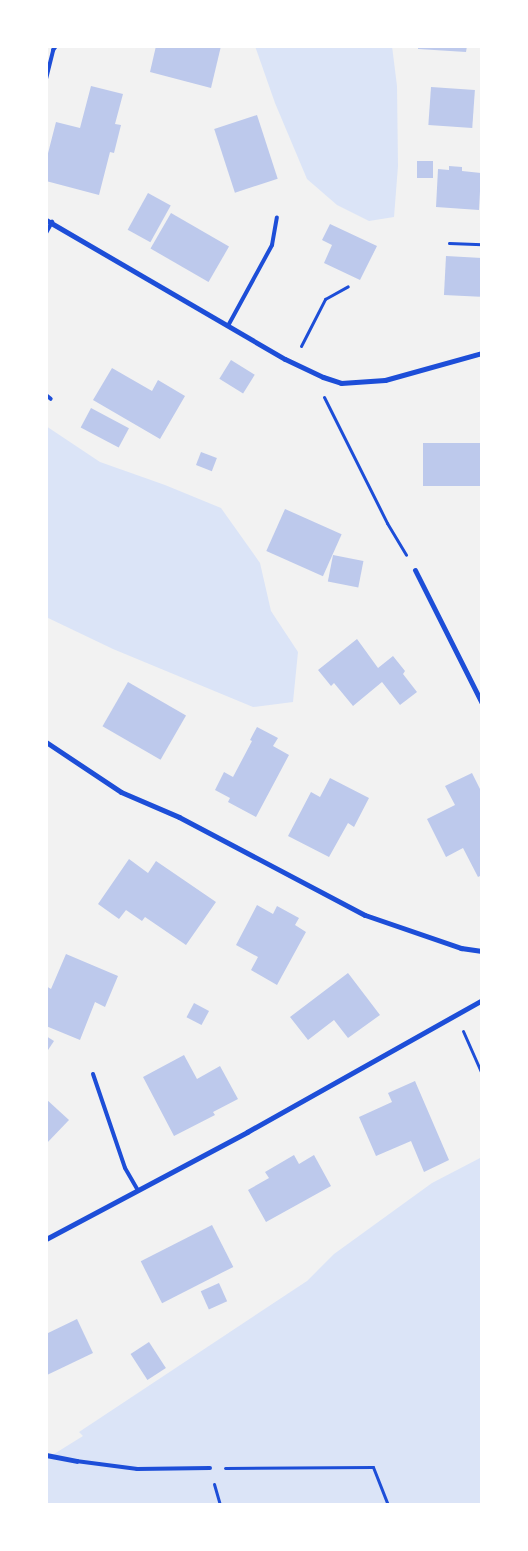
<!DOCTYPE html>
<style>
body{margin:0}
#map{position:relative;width:528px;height:1551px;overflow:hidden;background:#f2f2f2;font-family:"Playfair Display",serif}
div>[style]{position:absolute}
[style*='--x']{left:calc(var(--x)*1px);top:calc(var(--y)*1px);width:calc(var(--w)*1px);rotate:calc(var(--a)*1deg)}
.green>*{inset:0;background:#dbe4f7}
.building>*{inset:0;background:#bdc9ec;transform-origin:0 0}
.path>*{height:3px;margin:-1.5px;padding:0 1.5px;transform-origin:1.5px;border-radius:1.5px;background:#1d4ed8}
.service>*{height:4px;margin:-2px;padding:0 2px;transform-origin:2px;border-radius:2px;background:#1d4ed8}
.minor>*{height:5px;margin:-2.5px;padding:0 2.5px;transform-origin:2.5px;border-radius:2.5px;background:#1d4ed8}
span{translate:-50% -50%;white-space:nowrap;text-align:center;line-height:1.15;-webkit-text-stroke:5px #fff;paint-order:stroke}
.frame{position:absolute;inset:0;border:48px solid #fff;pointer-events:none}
</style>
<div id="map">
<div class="green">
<div style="clip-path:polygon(255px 46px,392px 46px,397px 86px,398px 166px,394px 217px,369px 221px,337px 205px,307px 179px,275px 103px)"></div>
<div style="clip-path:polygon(46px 426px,100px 462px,165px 485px,221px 508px,260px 563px,271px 611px,298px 652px,293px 702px,253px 707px,113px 649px,46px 617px)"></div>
<div style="clip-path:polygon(482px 1157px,482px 1505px,46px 1505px,46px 1459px,83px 1436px,79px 1432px,307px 1281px,334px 1254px,432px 1183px)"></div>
</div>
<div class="building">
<div style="clip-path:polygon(156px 46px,221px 46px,211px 88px,150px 72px)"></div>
<div style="clip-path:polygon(418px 46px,467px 46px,466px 52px,418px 49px)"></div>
<div style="clip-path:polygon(91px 86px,123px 94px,115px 124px,121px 125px,114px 153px,110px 152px,99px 195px,46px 181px,46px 161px,56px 122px,80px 128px)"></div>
<div style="left:431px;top:87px;width:44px;height:38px;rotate:4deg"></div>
<div style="left:257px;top:115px;width:67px;height:45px;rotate:72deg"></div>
<div style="left:417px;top:161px;width:16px;height:17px"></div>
<div style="clip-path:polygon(449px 166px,462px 167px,462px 171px,481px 173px,479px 210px,436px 207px,438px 169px,449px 170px)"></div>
<div style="left:148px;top:193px;width:26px;height:42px;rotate:29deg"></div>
<div style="left:171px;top:213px;width:67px;height:41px;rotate:30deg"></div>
<div style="clip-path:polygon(330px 224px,377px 246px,360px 280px,324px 263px,332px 245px,322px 240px)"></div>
<div style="left:446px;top:256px;width:36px;height:39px;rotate:3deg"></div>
<div style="left:231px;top:360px;width:28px;height:22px;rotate:32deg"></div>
<div style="clip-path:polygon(112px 368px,152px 391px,158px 380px,185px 396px,160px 439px,93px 400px)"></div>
<div style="left:91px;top:408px;width:43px;height:22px;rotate:28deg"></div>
<div style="left:482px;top:443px;width:43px;height:59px;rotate:90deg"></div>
<div style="left:201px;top:452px;width:17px;height:14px;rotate:21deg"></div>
<div style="left:285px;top:509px;width:62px;height:46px;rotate:24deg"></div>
<div style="left:333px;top:555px;width:31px;height:27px;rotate:11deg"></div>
<div style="clip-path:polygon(357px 639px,378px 668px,393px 656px,405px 671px,403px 674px,417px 692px,400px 705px,382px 682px,353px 706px,334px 683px,331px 686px,318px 670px)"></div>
<div style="left:128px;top:682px;width:67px;height:51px;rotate:30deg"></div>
<div style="clip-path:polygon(257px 727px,278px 738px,273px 746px,289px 755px,256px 817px,228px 802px,230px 798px,215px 790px,224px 772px,233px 777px,252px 741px,250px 740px)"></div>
<div style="clip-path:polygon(472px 773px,482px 793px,482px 875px,478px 877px,463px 848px,446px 857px,427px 819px,455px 805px,445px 786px)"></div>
<div style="clip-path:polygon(330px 778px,369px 798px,354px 827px,348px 823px,329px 857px,288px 836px,311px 792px,320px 797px)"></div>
<div style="clip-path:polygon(129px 859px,148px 873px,156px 861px,216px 902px,186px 945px,145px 917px,142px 921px,126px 910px,119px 919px,98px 904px)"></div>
<div style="clip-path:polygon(257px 905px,273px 914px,277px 906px,299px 918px,295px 925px,306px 932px,277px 985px,251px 970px,258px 957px,236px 945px)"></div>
<div style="clip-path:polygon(66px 954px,118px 976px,105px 1007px,95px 1002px,80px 1040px,46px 1026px,46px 986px,51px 989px)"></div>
<div style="clip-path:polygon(348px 973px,380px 1015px,348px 1038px,334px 1020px,308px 1040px,290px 1017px)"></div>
<div style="left:194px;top:1003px;width:17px;height:16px;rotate:28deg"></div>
<div style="clip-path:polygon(46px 1036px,54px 1041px,46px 1053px)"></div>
<div style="clip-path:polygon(184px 1055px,197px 1079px,220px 1066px,238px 1099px,213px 1112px,215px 1115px,174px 1136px,143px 1077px)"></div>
<div style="clip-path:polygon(415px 1081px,449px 1160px,424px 1172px,411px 1141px,376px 1156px,359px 1117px,392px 1102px,388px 1093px)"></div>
<div style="clip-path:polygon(46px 1099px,69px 1120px,46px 1144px)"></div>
<div style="clip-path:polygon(294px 1155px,299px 1164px,314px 1155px,331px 1186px,266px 1222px,248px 1190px,269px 1178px,265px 1172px)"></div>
<div style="left:212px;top:1225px;width:47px;height:80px;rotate:63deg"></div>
<div style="left:219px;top:1283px;width:20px;height:20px;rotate:66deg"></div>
<div style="clip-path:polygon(77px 1319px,93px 1353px,47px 1375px,46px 1334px)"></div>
<div style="left:149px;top:1342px;width:31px;height:22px;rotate:57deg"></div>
</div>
<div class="path">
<div style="--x:449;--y:243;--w:33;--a:2"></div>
<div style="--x:301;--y:346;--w:53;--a:-62.9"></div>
<div style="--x:325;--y:299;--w:26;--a:-29"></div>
<div style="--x:324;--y:397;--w:141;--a:63.4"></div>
<div style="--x:387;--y:523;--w:37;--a:59"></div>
<div style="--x:463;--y:1031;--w:47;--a:66.2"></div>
<div style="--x:225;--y:1468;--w:148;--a:-0.4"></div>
<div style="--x:373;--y:1467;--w:41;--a:68.5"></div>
<div style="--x:214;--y:1484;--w:22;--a:74"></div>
</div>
<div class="service">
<div style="--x:46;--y:79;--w:30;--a:-76"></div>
<div style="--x:53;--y:50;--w:5;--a:-53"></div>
<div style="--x:46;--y:233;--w:13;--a:-61"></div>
<div style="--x:229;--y:324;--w:90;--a:-61.4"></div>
<div style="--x:272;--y:245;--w:28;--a:-80"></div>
<div style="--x:46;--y:395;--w:6;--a:39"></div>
<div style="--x:93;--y:1074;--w:99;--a:71.2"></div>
<div style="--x:125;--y:1168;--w:24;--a:60"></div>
<div style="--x:76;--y:1461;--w:62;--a:7.5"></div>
<div style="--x:137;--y:1469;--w:73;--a:-0.8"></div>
</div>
<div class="minor">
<div style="--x:46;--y:220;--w:276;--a:30.2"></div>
<div style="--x:285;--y:359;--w:42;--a:25.3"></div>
<div style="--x:323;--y:377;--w:19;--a:18"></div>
<div style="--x:341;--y:383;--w:44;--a:-3.9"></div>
<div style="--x:385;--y:380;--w:101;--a:-15.6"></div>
<div style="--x:415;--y:570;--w:149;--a:63.3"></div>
<div style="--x:46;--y:742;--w:90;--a:33.7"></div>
<div style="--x:121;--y:792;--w:63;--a:23.3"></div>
<div style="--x:179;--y:817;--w:210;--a:27.8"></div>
<div style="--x:365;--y:915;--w:102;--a:19"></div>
<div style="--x:461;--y:948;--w:21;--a:8"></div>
<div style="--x:46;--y:1239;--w:228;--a:-28"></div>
<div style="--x:247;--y:1132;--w:270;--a:-29.3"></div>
<div style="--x:46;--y:1455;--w:31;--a:11"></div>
</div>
<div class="frame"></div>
</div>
